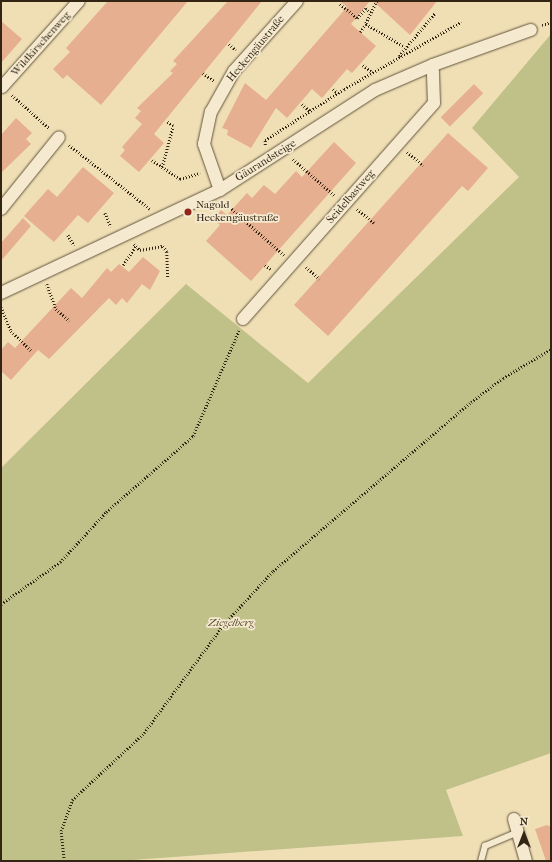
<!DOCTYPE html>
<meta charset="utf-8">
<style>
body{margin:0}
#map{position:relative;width:552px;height:862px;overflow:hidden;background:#f0dfb5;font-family:"IM FELL French Canon",serif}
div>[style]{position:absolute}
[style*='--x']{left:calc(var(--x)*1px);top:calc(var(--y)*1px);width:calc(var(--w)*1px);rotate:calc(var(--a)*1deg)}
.green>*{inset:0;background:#c0c089}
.building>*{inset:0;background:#e6af8f;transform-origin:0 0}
.path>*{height:2.5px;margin-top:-1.25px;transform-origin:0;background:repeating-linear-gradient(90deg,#322514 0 1px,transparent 0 3px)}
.roads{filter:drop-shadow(0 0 1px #62543c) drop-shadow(0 0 1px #62543c)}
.service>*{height:6px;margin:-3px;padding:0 3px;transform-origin:3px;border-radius:3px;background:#f5eacf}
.minor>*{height:12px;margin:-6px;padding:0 6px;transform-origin:6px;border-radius:6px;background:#f5eacf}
.dots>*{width:11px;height:11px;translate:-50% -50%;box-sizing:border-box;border:2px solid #f5eacf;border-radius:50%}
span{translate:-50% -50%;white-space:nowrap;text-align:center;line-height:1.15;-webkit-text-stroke:3.5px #f5eacf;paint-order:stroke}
.street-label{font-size:11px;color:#322514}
.poi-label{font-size:11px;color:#322514}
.left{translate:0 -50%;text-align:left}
.park-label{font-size:11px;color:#564c31;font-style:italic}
.frame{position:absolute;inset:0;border:2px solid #322514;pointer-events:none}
.north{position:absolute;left:504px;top:814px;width:40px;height:40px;-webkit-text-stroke:3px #f5eacf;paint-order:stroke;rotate:0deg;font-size:11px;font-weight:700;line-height:16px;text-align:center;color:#322514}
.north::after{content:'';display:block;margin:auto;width:14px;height:18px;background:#322514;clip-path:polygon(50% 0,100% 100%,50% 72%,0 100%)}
</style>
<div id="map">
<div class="green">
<div style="clip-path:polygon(551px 34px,551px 753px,446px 790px,463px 836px,119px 861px,1px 861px,1px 468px,186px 284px,308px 383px,519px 177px,472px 128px)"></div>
</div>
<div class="building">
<div style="clip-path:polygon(108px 1px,188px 1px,101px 105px,67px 75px,63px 79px,53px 69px,70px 52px,66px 48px)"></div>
<div style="clip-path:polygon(228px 1px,262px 1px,154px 134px,164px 143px,139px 172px,120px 156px,125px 150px,122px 147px,142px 124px,135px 118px,141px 111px,137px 108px,173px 73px,170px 71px,177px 64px,173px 61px)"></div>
<div style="clip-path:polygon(340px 1px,370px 1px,351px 24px,376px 46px,352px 73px,347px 69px,322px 98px,312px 89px,287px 118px,276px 108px,251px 148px,227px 135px,228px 130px,222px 128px,245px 83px,266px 100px,347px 7px)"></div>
<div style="clip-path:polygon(373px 1px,437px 1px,410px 35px)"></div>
<div style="clip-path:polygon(1px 21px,22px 39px,1px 63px)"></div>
<div style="left:474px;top:84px;width:13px;height:47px;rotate:45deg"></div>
<div style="clip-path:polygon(16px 118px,32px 133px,26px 139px,31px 144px,1px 173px,1px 135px)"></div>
<div style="clip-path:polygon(448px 133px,488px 168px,468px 191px,462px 186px,328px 336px,294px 305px)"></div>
<div style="clip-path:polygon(334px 142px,356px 163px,251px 281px,206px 241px,220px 225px,213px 219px,221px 210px,227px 215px,247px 193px,252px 198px,264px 185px,275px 194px,296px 171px,302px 177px)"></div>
<div style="clip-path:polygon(83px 167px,114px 193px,88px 223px,78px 215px,54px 242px,24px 216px,48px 189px,57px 197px)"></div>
<div style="clip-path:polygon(23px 218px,31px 226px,1px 261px,1px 243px)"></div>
<div style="clip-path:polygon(143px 257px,160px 271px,150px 290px,142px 284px,127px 303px,122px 298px,116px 305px,109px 298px,49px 359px,38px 350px,11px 380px,1px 371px,1px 350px,8px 342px,15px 348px,71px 288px,82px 298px,107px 268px,111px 272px,119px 264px,129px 272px)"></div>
<div style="clip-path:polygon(547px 825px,551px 827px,551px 861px,546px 861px,535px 829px)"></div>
</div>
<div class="path">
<div style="--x:377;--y:1;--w:25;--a:116"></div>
<div style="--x:366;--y:24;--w:45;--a:30.5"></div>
<div style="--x:340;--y:4;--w:22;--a:39"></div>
<div style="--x:357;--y:18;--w:13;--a:-48"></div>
<div style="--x:366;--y:8;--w:4;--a:45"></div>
<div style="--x:542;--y:25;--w:9;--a:-18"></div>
<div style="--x:360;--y:32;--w:10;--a:-53"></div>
<div style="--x:229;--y:44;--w:9;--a:41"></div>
<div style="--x:399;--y:56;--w:56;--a:-50.1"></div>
<div style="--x:363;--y:65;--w:11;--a:38"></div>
<div style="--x:203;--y:73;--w:14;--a:36"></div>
<div style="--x:333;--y:89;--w:6;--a:39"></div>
<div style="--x:12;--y:95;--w:51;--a:41.8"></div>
<div style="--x:302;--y:104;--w:12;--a:42"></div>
<div style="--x:69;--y:145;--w:103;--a:38.3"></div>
<div style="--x:265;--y:145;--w:5;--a:-90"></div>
<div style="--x:265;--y:140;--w:94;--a:-32.8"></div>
<div style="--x:344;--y:89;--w:135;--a:-29.8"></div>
<div style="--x:407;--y:152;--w:21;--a:39"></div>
<div style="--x:293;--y:159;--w:56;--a:41.4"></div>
<div style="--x:152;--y:160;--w:34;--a:34"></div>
<div style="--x:180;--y:179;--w:21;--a:-17"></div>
<div style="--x:162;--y:167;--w:42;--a:-75"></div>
<div style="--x:173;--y:126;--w:7;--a:-146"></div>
<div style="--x:225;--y:203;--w:79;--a:41.4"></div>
<div style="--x:357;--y:209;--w:22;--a:39"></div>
<div style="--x:105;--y:213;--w:15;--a:67"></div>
<div style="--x:68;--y:235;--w:12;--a:59"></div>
<div style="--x:134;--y:244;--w:8;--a:45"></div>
<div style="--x:140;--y:250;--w:23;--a:-10"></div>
<div style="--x:163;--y:246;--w:7;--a:56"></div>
<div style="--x:167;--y:252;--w:25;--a:88"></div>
<div style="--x:123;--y:265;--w:23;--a:-56"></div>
<div style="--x:265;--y:265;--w:7;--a:34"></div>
<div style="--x:306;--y:267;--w:18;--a:41"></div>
<div style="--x:47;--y:284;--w:27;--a:70"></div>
<div style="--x:56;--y:309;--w:18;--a:41"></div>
<div style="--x:1;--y:307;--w:26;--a:67"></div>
<div style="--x:11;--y:331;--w:29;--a:44"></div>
<div style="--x:1;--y:604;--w:72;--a:-35.4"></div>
<div style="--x:60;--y:562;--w:68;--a:-47.4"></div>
<div style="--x:106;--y:512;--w:116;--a:-41.1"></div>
<div style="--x:193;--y:436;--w:116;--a:-66.5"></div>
<div style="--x:64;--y:861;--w:30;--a:-96"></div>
<div style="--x:61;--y:831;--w:33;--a:-70"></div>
<div style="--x:72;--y:800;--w:98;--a:-42.9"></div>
<div style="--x:144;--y:733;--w:134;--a:-53.8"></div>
<div style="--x:223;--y:625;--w:74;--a:-47.2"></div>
<div style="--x:273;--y:571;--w:260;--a:-40.5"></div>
<div style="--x:471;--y:402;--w:40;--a:-37"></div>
<div style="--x:503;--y:378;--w:56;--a:-31.1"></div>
</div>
<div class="roads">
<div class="service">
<div style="--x:481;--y:861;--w:16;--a:-75"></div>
<div style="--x:485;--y:846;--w:36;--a:-23"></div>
</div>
<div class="minor">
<div style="--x:2;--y:87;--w:115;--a:-48.2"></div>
<div style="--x:220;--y:190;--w:49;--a:-109.2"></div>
<div style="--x:204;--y:144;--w:33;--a:-78"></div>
<div style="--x:211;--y:112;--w:47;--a:-60.7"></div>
<div style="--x:234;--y:71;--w:94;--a:-48"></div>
<div style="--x:1;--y:209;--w:92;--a:-51.1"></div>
<div style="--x:1;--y:293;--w:242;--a:-25.2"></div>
<div style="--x:220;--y:190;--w:184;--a:-32.8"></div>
<div style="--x:375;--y:90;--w:63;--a:-23.3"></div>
<div style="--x:433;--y:65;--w:104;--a:-19.7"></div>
<div style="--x:243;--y:319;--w:288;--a:-48.5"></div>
<div style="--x:434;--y:103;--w:38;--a:-92"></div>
<div style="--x:514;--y:819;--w:44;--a:74.1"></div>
</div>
</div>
<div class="dots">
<div style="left:188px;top:212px;background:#8f2418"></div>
</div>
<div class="street-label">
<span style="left:41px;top:44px;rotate:-48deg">Wildkirschenweg</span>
<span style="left:256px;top:49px;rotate:-50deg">Heckengäustraße</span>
<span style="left:266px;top:161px;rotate:-32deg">Gäurandsteige</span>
<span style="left:351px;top:197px;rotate:-49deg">Seidelbastweg</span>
</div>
<div class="poi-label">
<span class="left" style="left:196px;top:212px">Nagold<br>Heckengäustraße</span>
</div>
<div class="park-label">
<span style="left:231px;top:623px">Ziegelberg</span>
</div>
<div class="frame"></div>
<div class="north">N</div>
</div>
